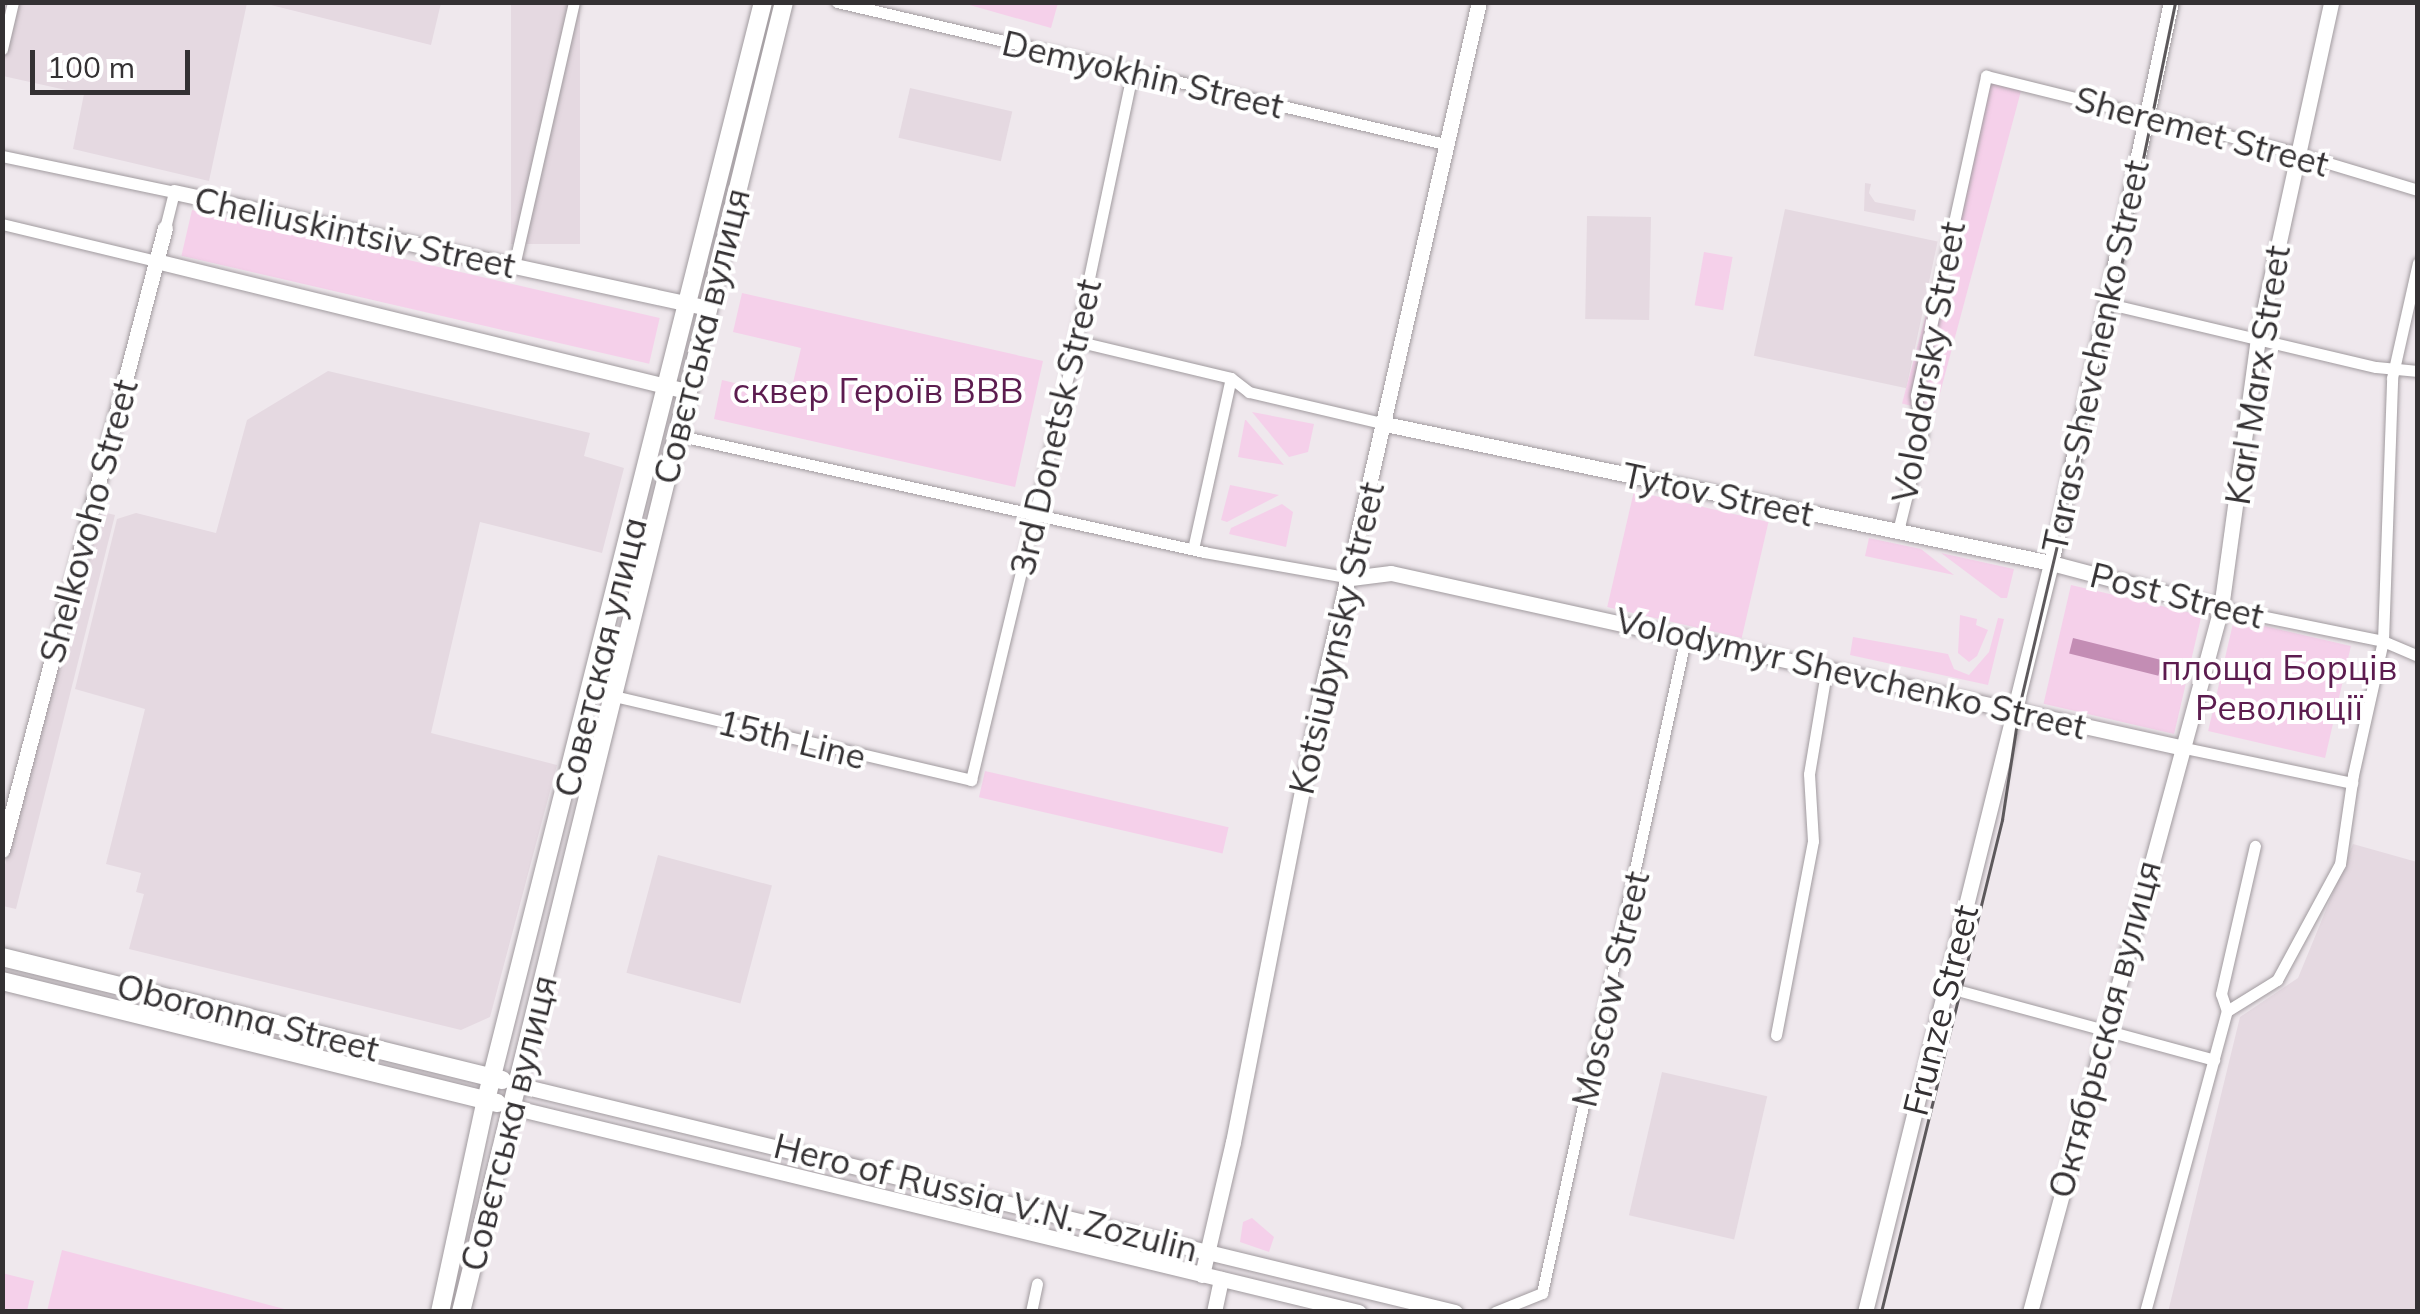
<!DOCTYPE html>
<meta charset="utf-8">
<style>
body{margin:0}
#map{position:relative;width:2420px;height:1314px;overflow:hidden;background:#efe8ed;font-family:Mulish,sans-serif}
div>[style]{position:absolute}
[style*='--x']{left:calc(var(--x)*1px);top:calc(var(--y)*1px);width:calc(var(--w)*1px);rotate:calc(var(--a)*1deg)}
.built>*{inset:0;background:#e5d9e1;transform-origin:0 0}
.green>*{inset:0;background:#f5d0ea;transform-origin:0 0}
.water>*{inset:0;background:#c38db4;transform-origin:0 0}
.roads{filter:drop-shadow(0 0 2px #a19b9f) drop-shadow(0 0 2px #a19b9f)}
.street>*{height:11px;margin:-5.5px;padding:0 5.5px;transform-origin:5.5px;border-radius:5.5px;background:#fff}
.secondary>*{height:15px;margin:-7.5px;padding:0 7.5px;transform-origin:7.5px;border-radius:7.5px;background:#fff}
.primary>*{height:18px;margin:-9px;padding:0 9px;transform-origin:9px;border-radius:9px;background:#fff}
.tram>*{height:2.5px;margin:-1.25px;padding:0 1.25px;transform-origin:1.25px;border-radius:1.25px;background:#5d595c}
span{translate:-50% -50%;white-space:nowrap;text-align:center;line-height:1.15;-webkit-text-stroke:8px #fff;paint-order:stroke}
.street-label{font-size:35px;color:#343133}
.park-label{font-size:35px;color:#5c1c4f}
.frame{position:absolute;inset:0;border:5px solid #343133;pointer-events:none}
.scale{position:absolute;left:30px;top:50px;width:160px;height:45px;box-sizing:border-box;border:5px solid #343133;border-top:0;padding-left:12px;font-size:30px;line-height:35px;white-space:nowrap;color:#343133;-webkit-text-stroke:8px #fff;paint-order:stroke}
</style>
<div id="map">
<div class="built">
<div style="clip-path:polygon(3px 3px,247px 3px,209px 181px,73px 149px,84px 94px,3px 76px)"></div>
<div style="clip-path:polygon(263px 3px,441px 3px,431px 45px)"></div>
<div style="left:511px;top:3px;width:69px;height:241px"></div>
<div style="left:910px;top:88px;width:105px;height:51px;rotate:13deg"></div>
<div style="clip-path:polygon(1865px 183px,1871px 184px,1869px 193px,1875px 202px,1916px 210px,1914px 221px,1864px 211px)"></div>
<div style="left:1785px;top:209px;width:156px;height:150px;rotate:12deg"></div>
<div style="left:1587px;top:216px;width:64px;height:103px;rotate:1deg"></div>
<div style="clip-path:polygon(328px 371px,590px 433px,584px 456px,624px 468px,602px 553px,480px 522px,431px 733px,557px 765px,490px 1017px,461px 1030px,129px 949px,144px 894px,136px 892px,141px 873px,106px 864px,145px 709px,75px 689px,117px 519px,136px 513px,216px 533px,247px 420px)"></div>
<div style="clip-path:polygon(94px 510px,115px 515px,16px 909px,3px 906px,3px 873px)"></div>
<div style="clip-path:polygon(2353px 844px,2417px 862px,2417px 1311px,2168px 1312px,2240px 1017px,2298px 978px)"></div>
<div style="left:658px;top:855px;width:118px;height:122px;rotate:15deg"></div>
<div style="left:1662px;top:1072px;width:108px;height:147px;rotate:13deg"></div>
</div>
<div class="green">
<div style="clip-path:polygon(959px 2px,1058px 2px,1058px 3px,1051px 28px)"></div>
<div style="left:1989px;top:79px;width:34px;height:336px;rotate:15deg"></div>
<div style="left:192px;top:210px;width:480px;height:47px;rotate:13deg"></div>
<div style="left:1704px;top:252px;width:29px;height:54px;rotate:10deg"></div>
<div style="clip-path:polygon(742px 293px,1043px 361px,1015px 487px,714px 419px,722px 380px,790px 396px,801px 348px,733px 332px)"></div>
<div style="clip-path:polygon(1252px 412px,1314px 424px,1308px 452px,1289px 457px)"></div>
<div style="clip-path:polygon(1245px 420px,1246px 420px,1284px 465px,1238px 457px)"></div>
<div style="clip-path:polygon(1230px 485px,1279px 495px,1227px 522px,1221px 520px)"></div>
<div style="left:1634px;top:491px;width:138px;height:119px;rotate:13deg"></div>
<div style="clip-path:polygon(1282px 504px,1293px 512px,1286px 547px,1229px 534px,1231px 528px)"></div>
<div style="clip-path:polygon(1869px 538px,1921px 549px,1954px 575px,1865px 556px)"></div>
<div style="clip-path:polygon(1941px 553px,2014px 569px,2007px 598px,2001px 598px)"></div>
<div style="left:2071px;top:585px;width:134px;height:122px;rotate:13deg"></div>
<div style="clip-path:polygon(1960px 615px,1977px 619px,1976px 625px,1988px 630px,1977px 656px,1969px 662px,1958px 653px)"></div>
<div style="clip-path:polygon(1998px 618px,2004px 619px,1988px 685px,1850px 655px,1853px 637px,1948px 654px,1954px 669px,1969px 675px,1989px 652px)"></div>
<div style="left:2234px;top:619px;width:120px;height:115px;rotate:13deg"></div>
<div style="left:985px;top:771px;width:250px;height:27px;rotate:13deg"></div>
<div style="clip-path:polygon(1252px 1218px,1274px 1237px,1269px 1252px,1240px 1242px,1243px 1222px)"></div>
<div style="clip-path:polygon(62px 1250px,292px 1311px,47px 1311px)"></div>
<div style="clip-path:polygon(2px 1273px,34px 1281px,27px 1311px,3px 1311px)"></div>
</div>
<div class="water">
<div style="left:2073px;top:638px;width:92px;height:16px;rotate:14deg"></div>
</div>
<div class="roads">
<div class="street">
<div style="--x:837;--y:2;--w:628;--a:13.15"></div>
<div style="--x:2;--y:49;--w:48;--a:-76.8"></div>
<div style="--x:2;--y:156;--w:176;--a:11.8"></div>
<div style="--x:174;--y:192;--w:37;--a:104"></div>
<div style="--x:2;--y:224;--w:158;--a:13.5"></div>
<div style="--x:514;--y:266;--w:271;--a:-77.2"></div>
<div style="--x:2109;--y:304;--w:274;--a:13.3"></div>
<div style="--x:2376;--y:367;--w:42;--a:5.4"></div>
<div style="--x:1076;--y:341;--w:159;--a:13.4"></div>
<div style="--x:1231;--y:378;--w:23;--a:38"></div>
<div style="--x:1249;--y:392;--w:140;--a:13.2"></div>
<div style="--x:676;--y:435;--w:541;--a:12.49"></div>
<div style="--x:1204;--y:552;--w:149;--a:10"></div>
<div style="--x:1898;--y:531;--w:100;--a:-76.1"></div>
<div style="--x:1922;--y:434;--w:39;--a:-99"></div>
<div style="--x:1916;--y:395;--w:327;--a:-77.6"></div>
<div style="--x:1986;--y:76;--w:305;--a:13.9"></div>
<div style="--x:2282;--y:149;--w:142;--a:16.8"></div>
<div style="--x:1193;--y:549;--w:175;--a:-77.5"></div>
<div style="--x:2221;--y:608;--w:165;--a:11.5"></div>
<div style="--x:2383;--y:641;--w:38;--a:23"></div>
<div style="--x:614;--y:696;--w:367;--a:13.2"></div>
<div style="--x:971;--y:780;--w:438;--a:-76.5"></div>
<div style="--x:1073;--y:354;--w:287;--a:-78.1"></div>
<div style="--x:2180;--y:747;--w:176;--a:11.8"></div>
<div style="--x:1946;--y:987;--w:278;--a:15.2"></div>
<div style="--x:2227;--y:1011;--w:59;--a:-31.8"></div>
<div style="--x:2277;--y:980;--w:132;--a:-61.5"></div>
<div style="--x:2340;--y:864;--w:90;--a:-81.7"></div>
<div style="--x:2353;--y:775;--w:137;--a:-77.4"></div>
<div style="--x:2383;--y:641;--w:263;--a:-88"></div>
<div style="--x:2392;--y:378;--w:118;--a:-77.3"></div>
<div style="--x:2227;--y:1011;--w:18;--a:-109"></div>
<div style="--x:2221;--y:994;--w:152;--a:-77.1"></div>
<div style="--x:1776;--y:1035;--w:197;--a:-79.2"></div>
<div style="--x:1813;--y:841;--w:67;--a:-93.4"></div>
<div style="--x:1809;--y:774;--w:109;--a:-80.5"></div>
<div style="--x:1031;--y:1312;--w:29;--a:-78"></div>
<div style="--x:1495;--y:1312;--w:51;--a:-22"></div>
<div style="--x:1542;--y:1293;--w:673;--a:-77.64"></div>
<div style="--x:2145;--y:1312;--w:312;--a:-74.8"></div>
</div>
<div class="secondary">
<div style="--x:174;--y:192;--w:546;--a:12.26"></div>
<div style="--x:156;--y:261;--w:546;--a:13.78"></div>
<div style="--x:1385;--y:424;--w:680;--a:11.79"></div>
<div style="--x:2051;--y:563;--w:176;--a:14.8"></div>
<div style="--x:1351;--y:578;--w:40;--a:-7.1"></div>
<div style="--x:1391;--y:573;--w:808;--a:12.44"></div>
<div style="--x:2;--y:850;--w:643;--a:-75.32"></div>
<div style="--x:518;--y:1085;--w:964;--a:13.62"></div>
<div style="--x:512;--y:1107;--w:871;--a:13.61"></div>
<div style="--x:1202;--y:1275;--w:137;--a:-76.9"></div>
<div style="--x:1233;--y:1142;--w:451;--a:-78.9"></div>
<div style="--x:1320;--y:699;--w:715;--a:-77.15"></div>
<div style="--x:1214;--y:1312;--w:34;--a:-78"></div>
<div style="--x:1865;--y:1312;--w:772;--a:-76.05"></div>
<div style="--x:2051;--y:563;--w:574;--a:-77.93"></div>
<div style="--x:2030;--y:1312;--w:729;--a:-74.82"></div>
<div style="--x:2221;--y:608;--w:273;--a:-82.2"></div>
<div style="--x:2258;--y:338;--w:344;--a:-77.7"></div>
</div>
<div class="primary">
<div style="--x:2;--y:957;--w:515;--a:13.82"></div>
<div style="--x:2;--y:981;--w:510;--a:13.85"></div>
<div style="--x:440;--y:1312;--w:217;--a:-77.8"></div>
<div style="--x:486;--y:1100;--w:1132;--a:-75.84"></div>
<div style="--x:461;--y:1312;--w:1349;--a:-76.15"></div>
</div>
</div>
<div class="tram">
<div style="--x:1881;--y:1312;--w:507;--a:-76.18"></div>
<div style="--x:2002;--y:820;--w:118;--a:-81.3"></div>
<div style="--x:2020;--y:703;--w:409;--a:-76.8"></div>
<div style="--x:2113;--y:305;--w:309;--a:-78.4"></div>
</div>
<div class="street-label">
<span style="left:1143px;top:74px;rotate:13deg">Demyokhin Street</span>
<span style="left:2202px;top:131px;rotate:15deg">Sheremet Street</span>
<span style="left:355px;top:232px;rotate:12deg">Cheliuskintsiv Street</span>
<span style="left:701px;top:336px;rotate:-76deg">Совєтська вулиця</span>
<span style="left:2095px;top:356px;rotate:-78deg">Taras Shevchenko Street</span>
<span style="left:1928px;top:362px;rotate:-80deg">Volodarsky Street</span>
<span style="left:2257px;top:375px;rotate:-81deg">Karl Marx Street</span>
<span style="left:1055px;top:427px;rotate:-77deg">3rd Donetsk Street</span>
<span style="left:1718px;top:494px;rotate:12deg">Tytov Street</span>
<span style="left:88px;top:521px;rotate:-75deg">Shelkovoho Street</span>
<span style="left:2177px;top:595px;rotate:14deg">Post Street</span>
<span style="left:1336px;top:638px;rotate:-77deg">Kotsiubynsky Street</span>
<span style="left:600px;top:657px;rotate:-76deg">Советская улица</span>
<span style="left:1851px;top:673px;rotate:13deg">Volodymyr Shevchenko Street</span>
<span style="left:792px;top:739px;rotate:14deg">15th Line</span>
<span style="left:1610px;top:989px;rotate:-77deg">Moscow Street</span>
<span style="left:1940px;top:1010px;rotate:-76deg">Frunze Street</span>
<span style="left:248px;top:1017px;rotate:14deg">Oboronna Street</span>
<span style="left:2104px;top:1029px;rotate:-75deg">Октябрьская вулиця</span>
<span style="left:508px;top:1123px;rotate:-76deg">Совєтська вулиця</span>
<span style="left:986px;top:1197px;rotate:14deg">Hero of Russia V.N. Zozulin</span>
</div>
<div class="park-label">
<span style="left:878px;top:390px">сквер Героїв ВВВ</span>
<span style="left:2279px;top:687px">площа Борців<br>Революції</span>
</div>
<div class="frame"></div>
<div class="scale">100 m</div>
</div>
